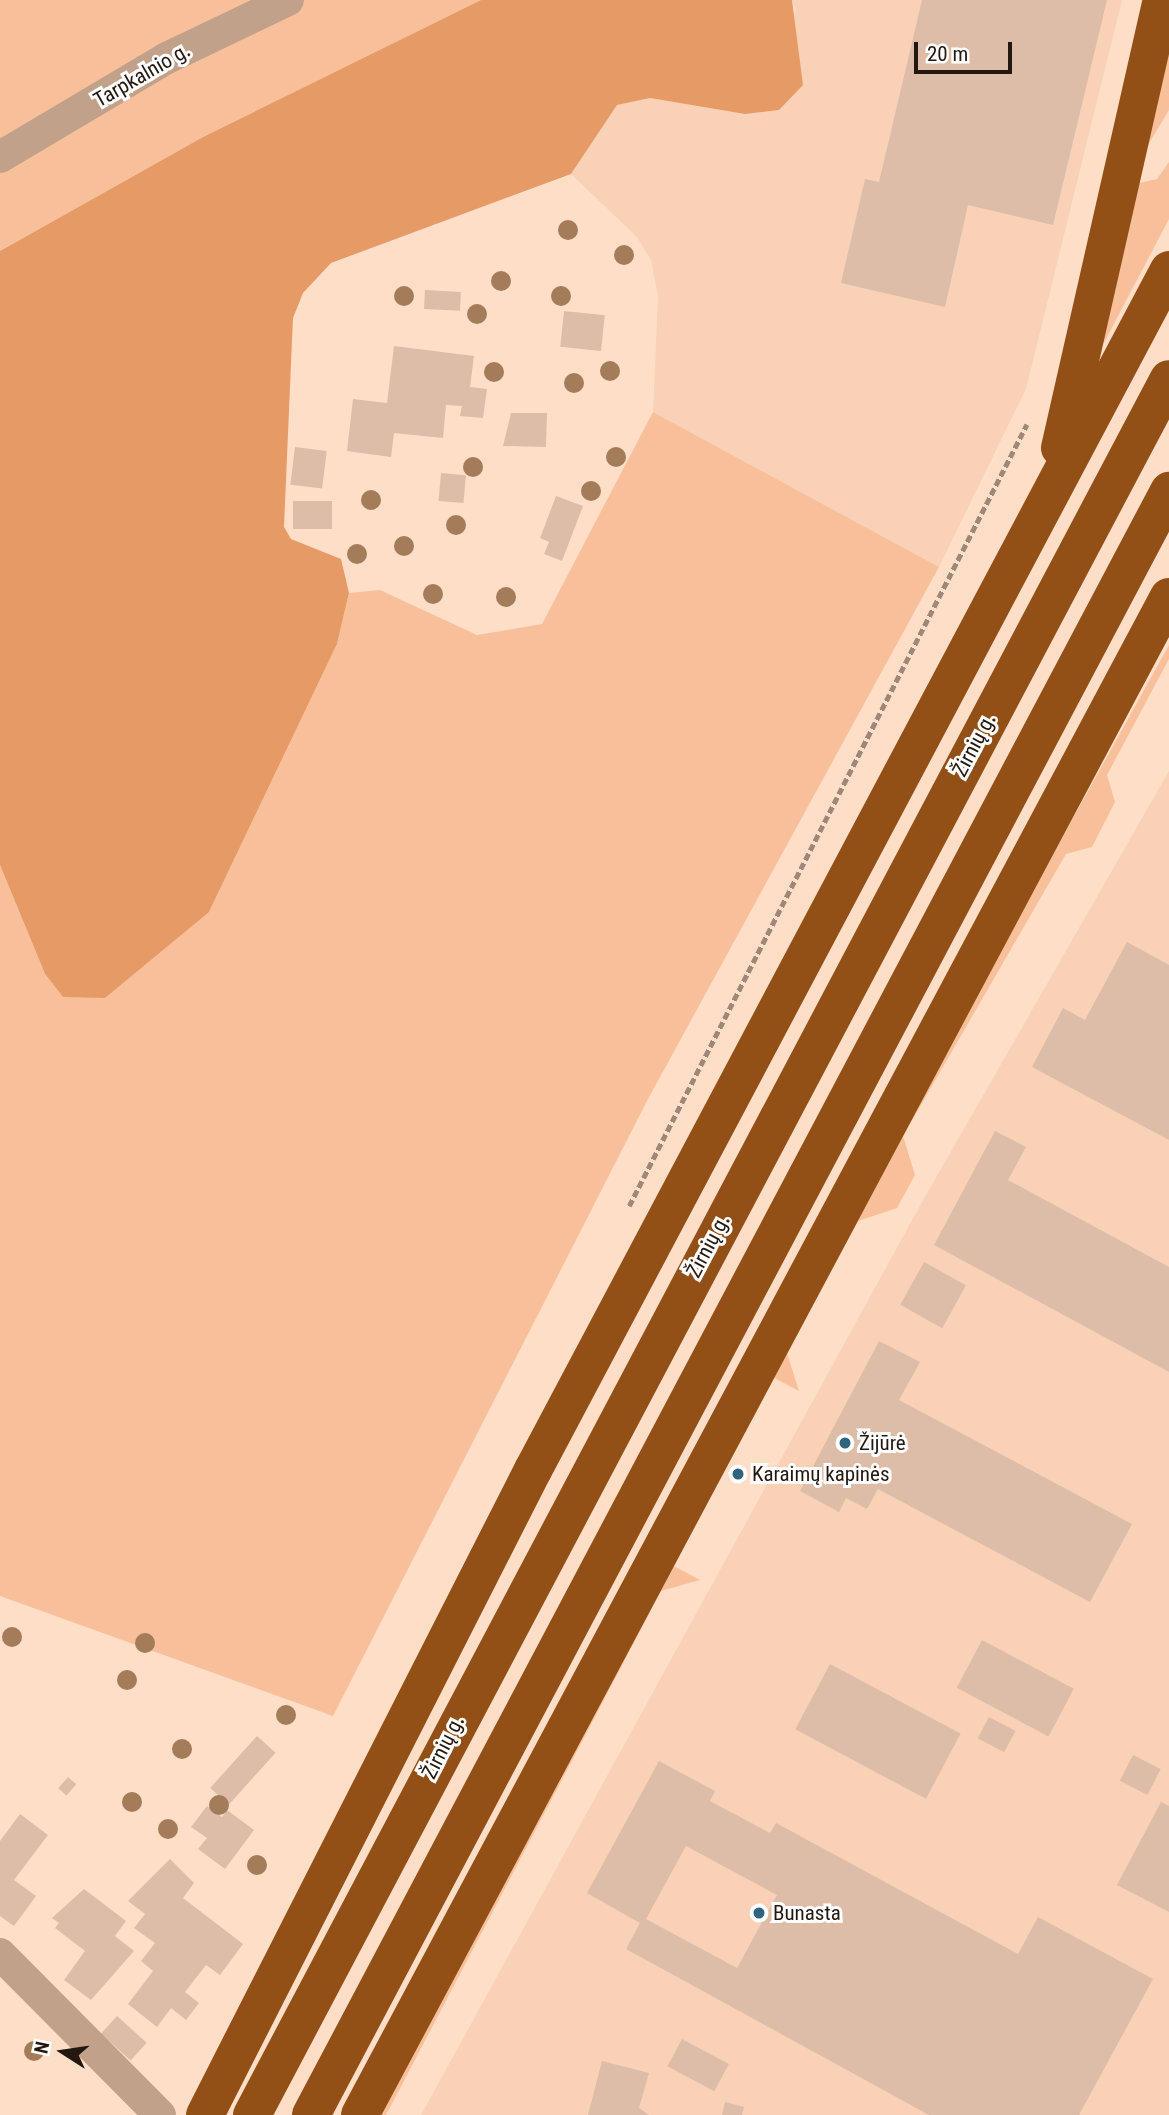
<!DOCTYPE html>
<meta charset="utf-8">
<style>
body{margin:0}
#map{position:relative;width:1169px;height:2115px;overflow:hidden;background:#ffdec8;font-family:"Roboto Condensed",sans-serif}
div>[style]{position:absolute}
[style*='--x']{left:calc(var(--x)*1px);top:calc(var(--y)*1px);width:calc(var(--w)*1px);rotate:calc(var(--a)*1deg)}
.built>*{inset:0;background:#f8d1b7}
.green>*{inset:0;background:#f8c09a}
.forest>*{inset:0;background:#e69b67}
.building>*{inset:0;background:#ddbda8;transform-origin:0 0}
.path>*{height:4.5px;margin-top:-2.25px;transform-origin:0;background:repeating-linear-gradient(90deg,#9f8878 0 7px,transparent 0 10.5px)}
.street>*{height:32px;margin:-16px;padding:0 16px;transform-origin:16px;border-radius:16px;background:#c2a18a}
.highway>*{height:38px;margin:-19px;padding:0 19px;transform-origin:19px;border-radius:19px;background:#924f16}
.trees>*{width:20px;height:20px;margin:-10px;border-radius:50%;background:#a47c5a}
.dots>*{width:19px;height:19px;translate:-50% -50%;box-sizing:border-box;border:4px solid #fff;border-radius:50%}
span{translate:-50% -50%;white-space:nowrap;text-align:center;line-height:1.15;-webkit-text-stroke:6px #fff;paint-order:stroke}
.street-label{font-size:21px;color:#231810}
.poi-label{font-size:21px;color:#231810}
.left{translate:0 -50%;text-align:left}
.north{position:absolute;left:28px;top:2017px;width:70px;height:70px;-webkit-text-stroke:5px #fff;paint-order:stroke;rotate:282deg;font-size:19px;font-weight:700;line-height:28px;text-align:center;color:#231810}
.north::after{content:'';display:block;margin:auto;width:24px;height:32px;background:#231810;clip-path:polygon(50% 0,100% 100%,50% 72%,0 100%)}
.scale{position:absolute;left:914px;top:42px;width:98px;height:32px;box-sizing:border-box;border:4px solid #231810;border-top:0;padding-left:9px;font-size:21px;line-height:24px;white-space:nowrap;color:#231810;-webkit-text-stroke:5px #fff;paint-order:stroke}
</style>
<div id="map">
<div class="built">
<div style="clip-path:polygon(792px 0,1122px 0,1026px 389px,939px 567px,653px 412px,658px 296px,651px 260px,637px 237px,571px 174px,617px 105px,650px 98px,745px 114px,796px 10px)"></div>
<div style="clip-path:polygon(1169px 771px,1169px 2115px,421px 2115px,922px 1202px)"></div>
</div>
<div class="green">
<div style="clip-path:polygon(0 0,481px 0,203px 137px,0 251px)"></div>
<div style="clip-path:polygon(1169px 25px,1169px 110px,1145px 150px)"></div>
<div style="clip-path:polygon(1169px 162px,1169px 219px,1097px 356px,1134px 184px,1157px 179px)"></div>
<div style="clip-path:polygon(653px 412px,939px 567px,648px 1099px,333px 1716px,0 1596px,0 865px,45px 974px,63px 997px,209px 912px,337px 644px,349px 593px,380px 590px,477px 635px,542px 624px)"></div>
<div style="clip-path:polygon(1169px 645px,1169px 659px,1107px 775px,1115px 802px,1092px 847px,1066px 854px,903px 1136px,915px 1175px,897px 1208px,858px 1221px,787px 1353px,799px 1391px,772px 1377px,919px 1096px)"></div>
<div style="clip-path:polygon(672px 1565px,700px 1580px,661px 1591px,386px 2115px,379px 2115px)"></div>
</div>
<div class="forest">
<div style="clip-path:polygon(481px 0,792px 0,803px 85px,779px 110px,745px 114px,650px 98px,617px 105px,571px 174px,331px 263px,303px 293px,293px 318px,284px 527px,291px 539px,341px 559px,349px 593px,337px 644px,209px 912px,105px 998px,63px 997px,45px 974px,0 865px,0 251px,203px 137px)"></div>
</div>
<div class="building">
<div style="clip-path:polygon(922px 0,1107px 0,1053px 225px,968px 205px,945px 307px,841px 283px,865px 179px,879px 182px)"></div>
<div style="left:425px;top:290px;width:36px;height:19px;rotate:3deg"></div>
<div style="left:564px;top:311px;width:41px;height:36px;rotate:6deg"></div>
<div style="clip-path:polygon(394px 346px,474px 356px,470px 387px,487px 389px,483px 418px,460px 416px,462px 406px,446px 405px,443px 438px,394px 433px,391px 457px,347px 451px,353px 399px,387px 403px)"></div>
<div style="clip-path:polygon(511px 413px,547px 413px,546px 447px,503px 446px)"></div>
<div style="left:295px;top:447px;width:32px;height:38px;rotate:7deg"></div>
<div style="left:441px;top:473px;width:25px;height:28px;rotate:5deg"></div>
<div style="clip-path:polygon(556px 496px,583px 506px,562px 561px,544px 554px,549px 542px,540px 538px)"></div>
<div style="left:332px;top:501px;width:28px;height:39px;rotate:90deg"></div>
<div style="clip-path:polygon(1127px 942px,1169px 965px,1169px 1140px,1032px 1067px,1063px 1008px,1085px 1020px)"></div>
<div style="clip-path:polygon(995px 1131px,1026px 1147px,1008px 1180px,1169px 1267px,1169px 1372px,934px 1245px)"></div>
<div style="left:924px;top:1262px;width:48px;height:49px;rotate:29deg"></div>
<div style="clip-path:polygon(879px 1341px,920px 1362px,899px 1400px,1132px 1524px,1090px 1602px,878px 1489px,867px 1509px,846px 1498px,839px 1512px,800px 1491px)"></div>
<div style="left:982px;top:1640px;width:104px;height:54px;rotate:28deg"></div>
<div style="left:830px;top:1664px;width:148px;height:74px;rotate:28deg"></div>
<div style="left:989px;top:1717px;width:30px;height:24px;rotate:28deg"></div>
<div style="left:257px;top:1736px;width:25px;height:70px;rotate:42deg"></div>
<div style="left:1133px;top:1755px;width:31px;height:29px;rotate:27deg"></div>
<div style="clip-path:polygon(evenodd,659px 1761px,715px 1791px,710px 1801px,770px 1833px,776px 1823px,1018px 1954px,1038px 1917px,1153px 1979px,1079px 2115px,929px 2115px,626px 1949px,640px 1923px,587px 1893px,659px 1761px,686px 1846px,777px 1895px,737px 1968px,646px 1919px,686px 1846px)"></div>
<div style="left:68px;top:1777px;width:11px;height:15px;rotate:41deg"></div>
<div style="clip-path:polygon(1161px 1802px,1169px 1806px,1169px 1912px,1117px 1885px)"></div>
<div style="clip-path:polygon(207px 1806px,222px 1817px,227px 1810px,254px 1830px,225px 1869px,198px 1849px,207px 1838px,191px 1827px)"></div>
<div style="clip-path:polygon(20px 1814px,48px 1835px,14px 1880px,36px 1896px,14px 1926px,0 1916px,0 1841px)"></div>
<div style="clip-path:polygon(170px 1859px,194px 1883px,183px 1898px,243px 1944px,220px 1975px,206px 1965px,185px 1992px,199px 2003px,186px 2020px,171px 2008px,157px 2027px,128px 2004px,153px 1971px,141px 1961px,155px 1943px,134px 1928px,145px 1914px,128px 1901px)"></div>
<div style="clip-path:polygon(84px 1889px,126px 1921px,115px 1936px,134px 1951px,91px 2000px,64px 1980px,85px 1951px,55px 1928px,59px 1923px,52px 1918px)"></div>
<div style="left:117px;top:2016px;width:40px;height:24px;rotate:42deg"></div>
<div style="left:682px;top:2039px;width:53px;height:31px;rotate:28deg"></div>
<div style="clip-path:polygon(602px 2061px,649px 2073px,639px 2108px,649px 2115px,588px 2115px)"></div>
<div style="clip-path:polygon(725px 2102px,744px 2107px,742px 2115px,722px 2115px)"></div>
</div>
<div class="path">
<div style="--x:629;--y:1206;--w:877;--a:-63.03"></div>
</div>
<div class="street">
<div style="--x:0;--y:157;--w:194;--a:-30.7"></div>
<div style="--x:167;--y:58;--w:134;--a:-25.6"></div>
<div style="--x:0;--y:1954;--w:227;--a:45.2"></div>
</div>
<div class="highway">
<div style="--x:1060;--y:448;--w:459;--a:-77.2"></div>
<div style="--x:205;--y:2115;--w:724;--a:-63.05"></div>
<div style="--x:533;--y:1470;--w:1358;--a:-62.08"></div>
<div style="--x:252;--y:2115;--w:1963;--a:-62.16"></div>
<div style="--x:311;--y:2115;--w:1837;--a:-62.15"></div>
<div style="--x:360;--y:2115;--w:1720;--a:-61.95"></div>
</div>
<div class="trees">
<div style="left:568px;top:230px"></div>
<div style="left:624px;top:255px"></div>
<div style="left:501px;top:281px"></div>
<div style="left:404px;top:296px"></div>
<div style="left:561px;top:296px"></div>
<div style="left:477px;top:314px"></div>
<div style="left:610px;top:371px"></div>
<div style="left:494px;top:372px"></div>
<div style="left:574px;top:383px"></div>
<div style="left:616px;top:457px"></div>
<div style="left:473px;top:467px"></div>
<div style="left:591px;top:491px"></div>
<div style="left:371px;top:500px"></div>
<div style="left:456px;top:525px"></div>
<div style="left:404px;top:546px"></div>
<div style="left:357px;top:554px"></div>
<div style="left:433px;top:594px"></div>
<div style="left:506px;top:597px"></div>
<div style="left:12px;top:1637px"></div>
<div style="left:145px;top:1643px"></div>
<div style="left:127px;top:1680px"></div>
<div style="left:286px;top:1715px"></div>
<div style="left:182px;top:1749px"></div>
<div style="left:132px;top:1802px"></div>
<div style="left:219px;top:1805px"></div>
<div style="left:168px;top:1829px"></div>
<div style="left:257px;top:1865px"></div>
<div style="left:34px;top:2051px"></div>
</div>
<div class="dots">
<div style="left:845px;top:1443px;background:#2f6380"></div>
<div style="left:738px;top:1474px;background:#2f6380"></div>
<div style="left:759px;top:1913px;background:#2f6380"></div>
</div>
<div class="street-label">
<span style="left:142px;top:75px;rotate:-30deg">Tarpkalnio g.</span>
<span style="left:974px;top:745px;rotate:-62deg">Žirnių g.</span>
<span style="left:708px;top:1246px;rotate:-62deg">Žirnių g.</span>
<span style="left:443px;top:1747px;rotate:-63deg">Žirnių g.</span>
</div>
<div class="poi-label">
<span class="left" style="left:859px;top:1443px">Žijūrė</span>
<span class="left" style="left:752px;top:1474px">Karaimų kapinės</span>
<span class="left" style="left:773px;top:1913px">Bunasta</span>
</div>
<div class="north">N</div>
<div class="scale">20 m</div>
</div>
